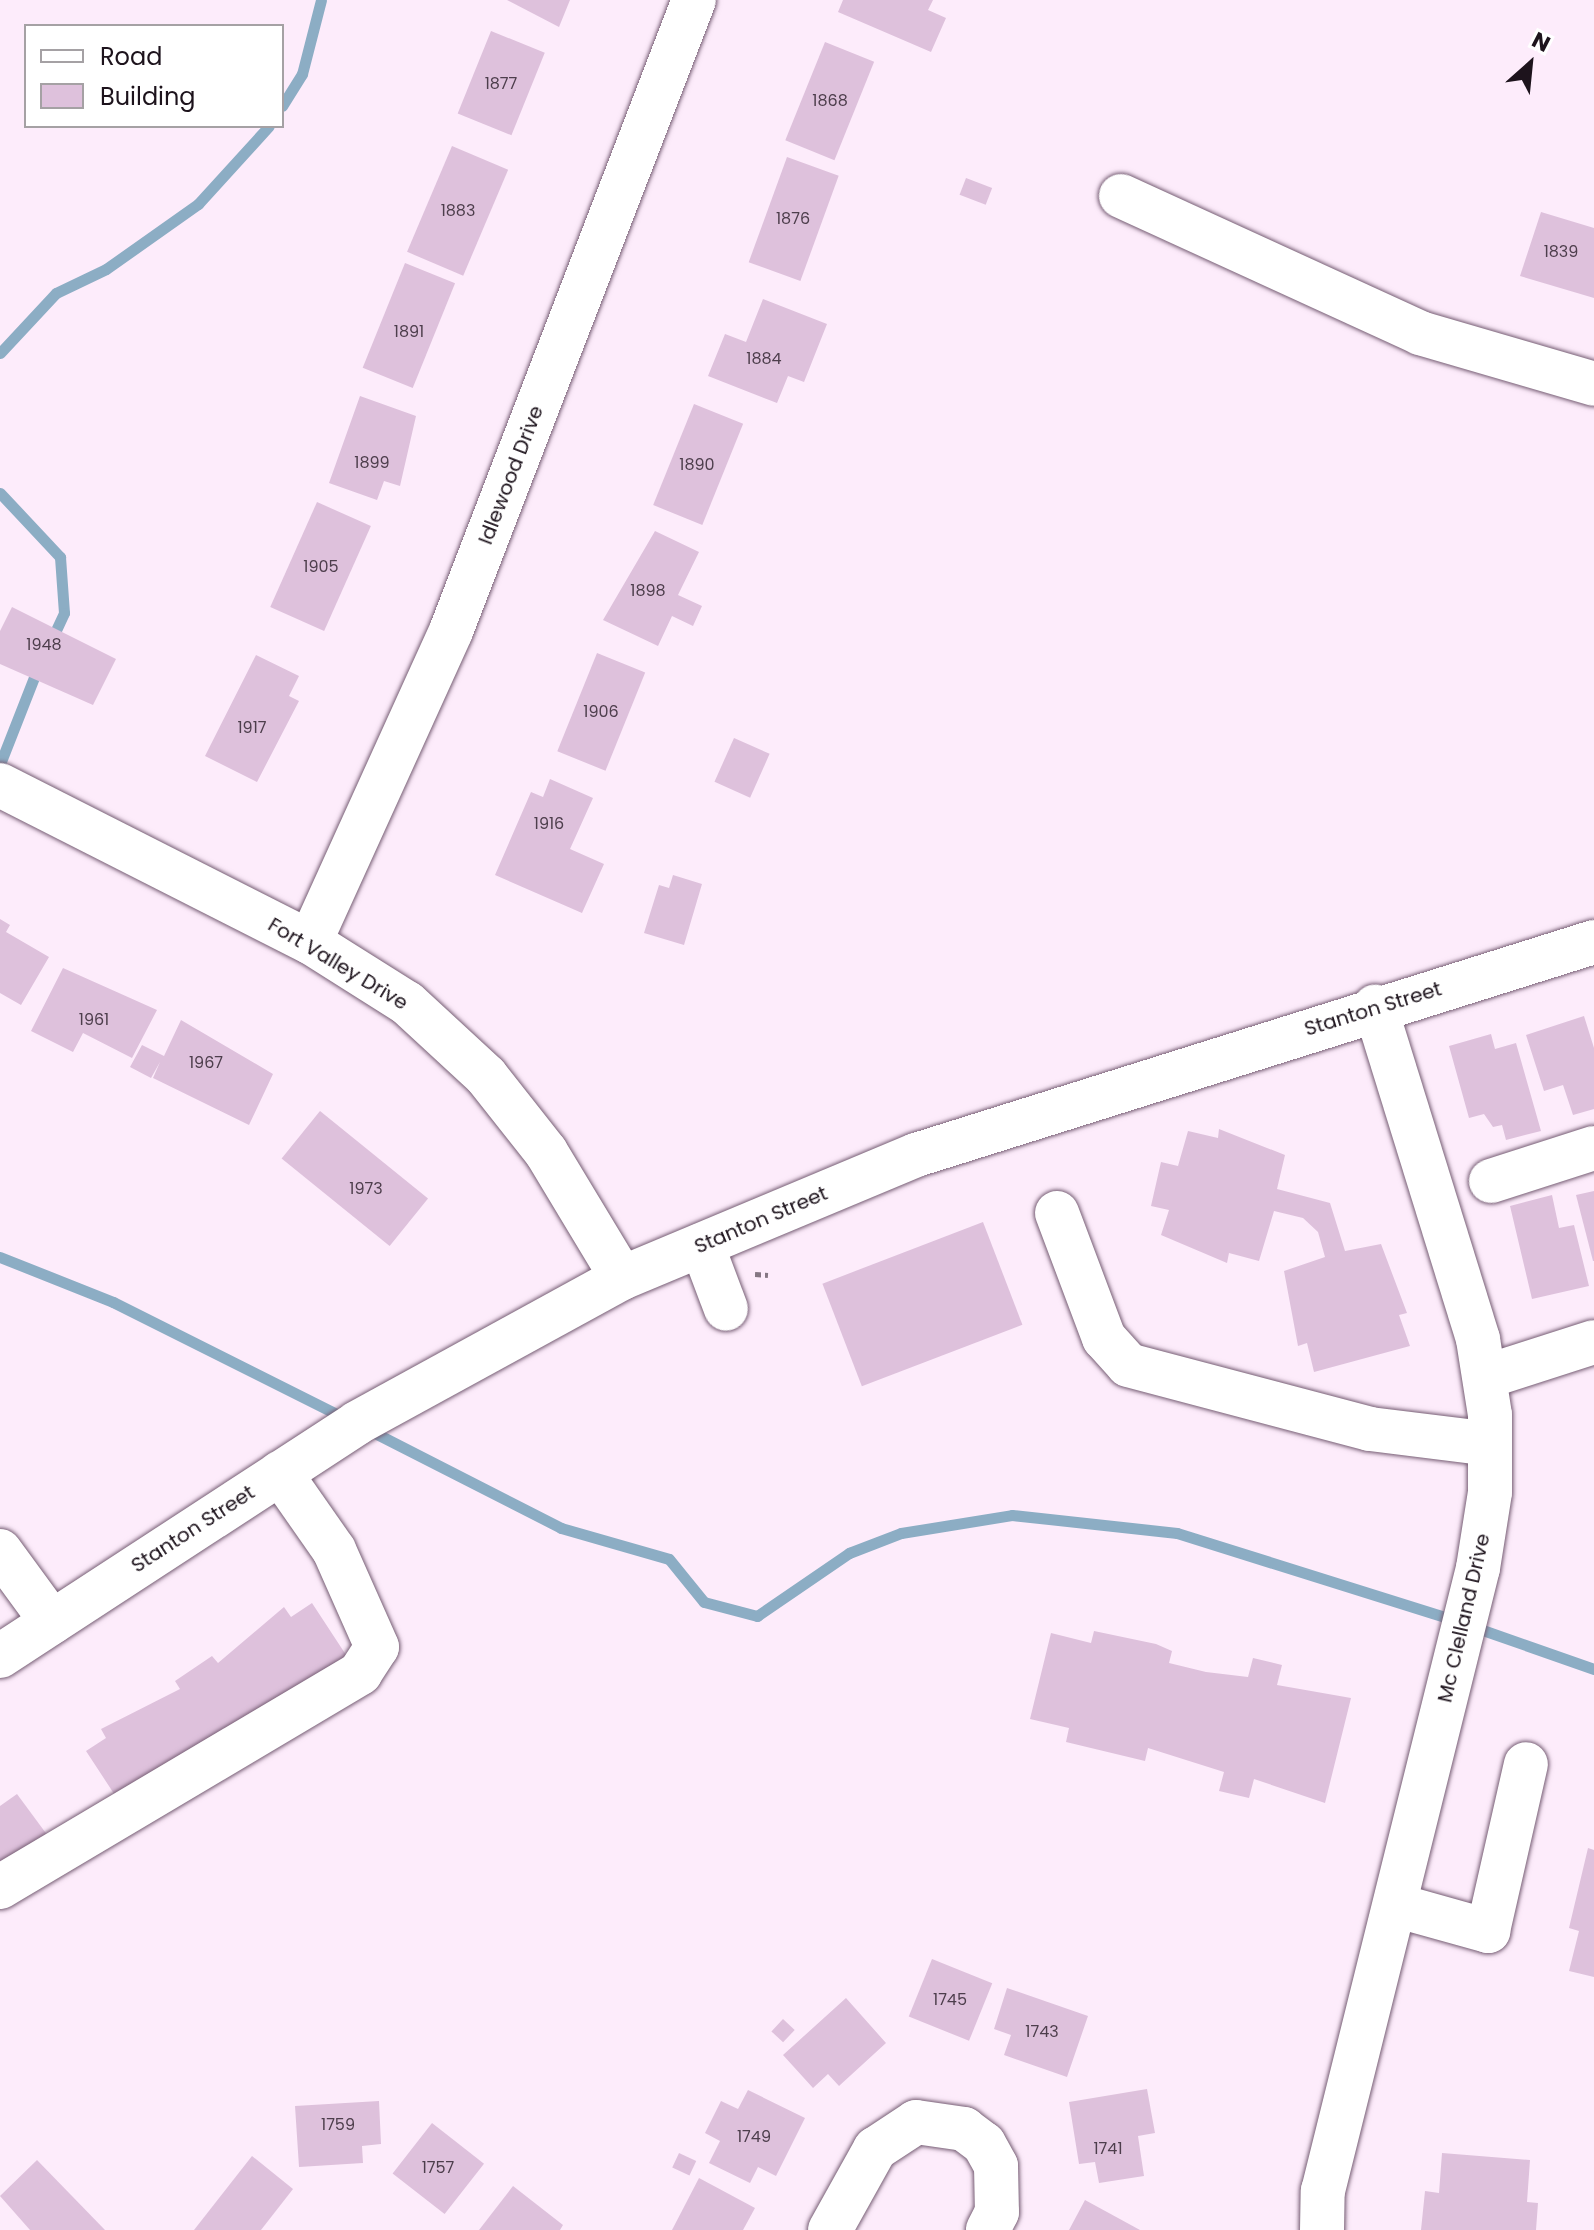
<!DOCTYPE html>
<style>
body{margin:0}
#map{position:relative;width:1594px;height:2230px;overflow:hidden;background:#fdecfb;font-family:Poppins,sans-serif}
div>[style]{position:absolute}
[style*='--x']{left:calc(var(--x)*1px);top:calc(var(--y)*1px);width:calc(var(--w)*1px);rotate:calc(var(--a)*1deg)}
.stream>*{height:11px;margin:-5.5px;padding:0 5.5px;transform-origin:5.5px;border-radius:5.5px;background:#8cadc4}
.building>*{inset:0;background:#dec1dc;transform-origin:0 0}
.path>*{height:5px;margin-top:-2.5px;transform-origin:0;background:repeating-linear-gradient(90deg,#857783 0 6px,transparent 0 10px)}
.roads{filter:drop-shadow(0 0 2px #765d74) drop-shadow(0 0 2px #765d74)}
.minor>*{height:44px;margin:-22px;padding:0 22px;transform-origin:22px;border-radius:22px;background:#fff}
span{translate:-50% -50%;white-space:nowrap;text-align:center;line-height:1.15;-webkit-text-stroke:6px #fff;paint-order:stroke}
.number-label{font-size:16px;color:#4d3e4c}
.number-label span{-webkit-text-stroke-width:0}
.street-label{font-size:20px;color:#1d131c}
.legend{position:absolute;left:24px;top:24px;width:260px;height:104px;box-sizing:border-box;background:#fff;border:2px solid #a5a1a4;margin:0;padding:10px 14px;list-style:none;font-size:24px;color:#1d131c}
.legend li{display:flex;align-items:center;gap:16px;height:40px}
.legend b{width:40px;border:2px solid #a5a1a4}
.north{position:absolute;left:1490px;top:24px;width:80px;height:80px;-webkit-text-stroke:6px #fff;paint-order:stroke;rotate:27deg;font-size:22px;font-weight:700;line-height:32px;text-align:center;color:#1d131c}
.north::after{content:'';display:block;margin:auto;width:28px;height:36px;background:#1d131c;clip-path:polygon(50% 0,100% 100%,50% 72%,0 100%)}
</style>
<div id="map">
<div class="stream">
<div style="--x:282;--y:106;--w:38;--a:-58"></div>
<div style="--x:302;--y:74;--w:76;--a:-75.6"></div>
<div style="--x:0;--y:353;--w:82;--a:-47"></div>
<div style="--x:56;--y:293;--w:55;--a:-25.6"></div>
<div style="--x:106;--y:269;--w:113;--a:-35.2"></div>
<div style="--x:198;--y:204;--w:105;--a:-47.7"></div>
<div style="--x:0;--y:493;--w:88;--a:46.8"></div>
<div style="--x:60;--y:557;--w:56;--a:85.9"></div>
<div style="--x:64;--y:613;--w:31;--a:115"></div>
<div style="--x:0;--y:764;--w:104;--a:-68.6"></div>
<div style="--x:0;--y:1257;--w:122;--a:21.7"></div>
<div style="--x:113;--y:1302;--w:262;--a:26.6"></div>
<div style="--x:369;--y:1430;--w:216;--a:27"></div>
<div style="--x:561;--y:1528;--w:112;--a:16"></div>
<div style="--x:669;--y:1559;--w:55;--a:50.9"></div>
<div style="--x:704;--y:1602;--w:55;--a:14.8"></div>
<div style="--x:757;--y:1616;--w:112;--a:-34.4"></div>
<div style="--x:849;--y:1553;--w:56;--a:-21"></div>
<div style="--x:901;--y:1533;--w:112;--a:-9.2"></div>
<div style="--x:1012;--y:1515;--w:166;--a:6.2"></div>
<div style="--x:1177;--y:1533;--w:294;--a:17.4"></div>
<div style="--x:1474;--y:1627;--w:127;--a:19.3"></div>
</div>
<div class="building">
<div style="clip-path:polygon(507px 0,570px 0,559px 27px)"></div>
<div style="clip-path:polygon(843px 0,933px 0,928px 10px,946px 18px,931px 52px,838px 12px)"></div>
<div style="left:491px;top:31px;width:58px;height:89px;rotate:22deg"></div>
<div style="left:825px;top:42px;width:53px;height:106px;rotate:22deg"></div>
<div style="left:452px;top:146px;width:61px;height:115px;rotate:23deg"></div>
<div style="left:787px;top:157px;width:55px;height:112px;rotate:20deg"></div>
<div style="left:966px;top:178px;width:28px;height:18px;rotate:21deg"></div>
<div style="clip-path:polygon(1541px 212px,1594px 228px,1594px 298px,1520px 276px)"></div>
<div style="left:405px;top:263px;width:54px;height:113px;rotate:22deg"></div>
<div style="clip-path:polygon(763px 299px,827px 324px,804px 382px,788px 376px,777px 403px,708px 376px,725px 334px,746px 342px)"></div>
<div style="clip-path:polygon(360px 396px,416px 416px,400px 486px,384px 481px,377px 500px,329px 483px)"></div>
<div style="left:694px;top:404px;width:53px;height:109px;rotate:22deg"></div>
<div style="left:317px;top:502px;width:59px;height:115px;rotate:24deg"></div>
<div style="clip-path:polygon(655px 531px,699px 552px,678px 595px,702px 606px,693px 626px,672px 616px,658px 646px,603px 620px)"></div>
<div style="clip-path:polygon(12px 607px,116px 659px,93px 705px,0 664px,0 631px)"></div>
<div style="left:597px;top:653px;width:52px;height:106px;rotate:22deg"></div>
<div style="clip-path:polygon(256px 655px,299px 676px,289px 696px,299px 701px,257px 782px,205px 756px)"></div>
<div style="left:734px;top:738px;width:39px;height:48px;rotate:24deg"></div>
<div style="clip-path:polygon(550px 779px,593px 798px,570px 849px,604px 864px,582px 913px,495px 875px,531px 792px,543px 797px)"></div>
<div style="clip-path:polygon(673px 875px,702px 884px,684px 945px,644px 933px,659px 885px,669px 888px)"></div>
<div style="clip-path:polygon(0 919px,10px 925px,6px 932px,49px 957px,21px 1005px,0 993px)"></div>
<div style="clip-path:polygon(63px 968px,157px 1010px,132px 1058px,83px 1033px,73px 1052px,31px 1031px)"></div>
<div style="clip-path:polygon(1584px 1016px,1594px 1048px,1594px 1109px,1573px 1115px,1563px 1085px,1544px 1091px,1526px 1035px)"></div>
<div style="clip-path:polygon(181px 1020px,273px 1074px,249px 1125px,153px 1078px,160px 1062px,151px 1078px,130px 1067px,142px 1045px,164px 1056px)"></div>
<div style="clip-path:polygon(1491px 1034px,1495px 1049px,1516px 1043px,1541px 1131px,1506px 1140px,1502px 1125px,1493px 1127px,1484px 1114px,1469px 1118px,1449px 1046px)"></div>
<div style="left:320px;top:1111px;width:139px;height:61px;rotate:39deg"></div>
<div style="clip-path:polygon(1219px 1129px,1285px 1155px,1277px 1189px,1330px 1203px,1345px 1251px,1381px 1244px,1407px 1313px,1399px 1315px,1410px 1346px,1314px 1372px,1307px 1343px,1298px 1346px,1284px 1271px,1325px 1257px,1318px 1232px,1303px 1218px,1274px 1211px,1259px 1261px,1229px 1253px,1227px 1263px,1161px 1235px,1169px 1210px,1151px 1206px,1161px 1162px,1178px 1166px,1188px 1131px,1218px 1138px)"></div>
<div style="clip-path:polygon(1594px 1191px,1594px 1261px,1593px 1261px,1576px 1195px)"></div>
<div style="clip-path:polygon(1552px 1195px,1559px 1228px,1574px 1225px,1589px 1286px,1532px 1299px,1510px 1206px)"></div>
<div style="left:983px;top:1222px;width:110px;height:172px;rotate:69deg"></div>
<div style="clip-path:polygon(312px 1603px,350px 1661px,124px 1809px,86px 1751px,106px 1738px,101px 1729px,180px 1689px,175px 1681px,212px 1656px,218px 1663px,284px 1607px,291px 1617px)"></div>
<div style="clip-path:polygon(1094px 1631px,1156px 1644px,1172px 1651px,1169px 1663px,1206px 1672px,1248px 1677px,1253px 1658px,1282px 1665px,1277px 1685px,1351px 1698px,1325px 1803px,1254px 1779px,1249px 1798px,1219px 1791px,1224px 1772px,1148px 1748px,1145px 1761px,1066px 1742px,1069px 1728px,1030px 1719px,1051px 1633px,1091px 1643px)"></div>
<div style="clip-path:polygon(17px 1794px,48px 1836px,0 1871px,0 1806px)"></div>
<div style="clip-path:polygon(1588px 1848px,1594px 1850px,1594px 1977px,1569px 1971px,1579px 1931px,1569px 1928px)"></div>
<div style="left:932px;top:1959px;width:65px;height:62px;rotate:22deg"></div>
<div style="clip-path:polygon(1007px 1988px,1088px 2016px,1067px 2077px,1004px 2055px,1011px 2035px,994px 2029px)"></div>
<div style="clip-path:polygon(846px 1998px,886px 2043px,839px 2086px,828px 2074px,813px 2088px,783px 2055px)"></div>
<div style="left:783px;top:2019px;width:16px;height:17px;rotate:43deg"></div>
<div style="clip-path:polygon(1147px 2089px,1155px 2133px,1138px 2136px,1144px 2176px,1099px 2183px,1095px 2162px,1079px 2164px,1069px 2102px)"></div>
<div style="clip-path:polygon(748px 2090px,805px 2118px,776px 2176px,758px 2167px,750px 2183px,709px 2163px,720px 2141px,705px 2133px,721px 2101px,738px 2109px)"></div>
<div style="clip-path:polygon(379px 2101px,381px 2144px,362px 2146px,363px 2163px,299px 2167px,295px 2106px)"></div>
<div style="left:432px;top:2123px;width:66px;height:64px;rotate:38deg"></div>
<div style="left:679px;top:2153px;width:19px;height:16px;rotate:25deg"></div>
<div style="clip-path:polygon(1442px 2153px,1530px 2160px,1527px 2202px,1538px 2203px,1536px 2230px,1421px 2230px,1425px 2191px,1439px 2193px)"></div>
<div style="clip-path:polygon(252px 2156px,293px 2189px,261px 2230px,194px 2230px)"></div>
<div style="clip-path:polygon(37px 2160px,105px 2230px,30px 2230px,0 2196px)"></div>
<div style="clip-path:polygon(699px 2178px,755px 2208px,743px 2230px,672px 2230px)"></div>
<div style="clip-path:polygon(513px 2186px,563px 2225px,560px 2230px,479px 2230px)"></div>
<div style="clip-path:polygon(1085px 2200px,1140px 2230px,1069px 2230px)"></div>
</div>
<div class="path">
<div style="--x:755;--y:1274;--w:13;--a:4"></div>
</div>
<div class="roads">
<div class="minor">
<div style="--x:1121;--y:196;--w:329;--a:24.6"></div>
<div style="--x:1420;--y:333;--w:181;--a:16.3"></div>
<div style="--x:0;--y:785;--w:347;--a:26.9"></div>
<div style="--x:310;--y:942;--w:115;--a:32.2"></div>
<div style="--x:407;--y:1003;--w:108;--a:42.7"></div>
<div style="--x:486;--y:1076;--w:97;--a:51.7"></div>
<div style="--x:546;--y:1152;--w:147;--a:58.9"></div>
<div style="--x:310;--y:942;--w:341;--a:-65.6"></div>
<div style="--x:451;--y:631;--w:676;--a:-68.94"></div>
<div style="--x:1491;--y:1181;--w:108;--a:-17.8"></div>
<div style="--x:1057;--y:1213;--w:134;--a:69.4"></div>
<div style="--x:1104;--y:1338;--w:36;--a:48"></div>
<div style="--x:1128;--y:1365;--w:250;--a:14.8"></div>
<div style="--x:1370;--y:1429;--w:121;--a:7.1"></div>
<div style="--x:702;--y:1245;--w:68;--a:69.4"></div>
<div style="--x:1485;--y:1377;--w:114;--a:-17.8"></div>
<div style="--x:0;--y:1551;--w:88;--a:53.8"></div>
<div style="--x:0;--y:1656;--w:426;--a:-33.1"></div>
<div style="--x:357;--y:1423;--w:302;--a:-28.7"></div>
<div style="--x:622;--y:1278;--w:319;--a:-22.7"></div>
<div style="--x:916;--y:1155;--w:711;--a:-17.44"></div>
<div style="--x:0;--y:1887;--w:419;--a:-30.7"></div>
<div style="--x:360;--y:1673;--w:31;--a:-57"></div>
<div style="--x:377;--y:1647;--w:106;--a:-113.9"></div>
<div style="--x:334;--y:1550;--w:94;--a:-125"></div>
<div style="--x:1395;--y:1905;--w:97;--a:15.6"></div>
<div style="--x:1488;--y:1931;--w:171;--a:-77.2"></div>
<div style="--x:830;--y:2230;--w:93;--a:-60.9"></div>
<div style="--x:875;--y:2149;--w:49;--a:-33.4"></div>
<div style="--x:916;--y:2122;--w:49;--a:8.3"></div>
<div style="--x:964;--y:2129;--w:25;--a:37"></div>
<div style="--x:984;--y:2144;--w:25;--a:61"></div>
<div style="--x:996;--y:2166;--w:46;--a:88.8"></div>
<div style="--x:997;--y:2212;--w:20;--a:117"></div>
<div style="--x:1322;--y:2230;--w:39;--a:-89"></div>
<div style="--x:1323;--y:2191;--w:642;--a:-76.03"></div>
<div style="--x:1478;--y:1568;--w:77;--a:-81"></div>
<div style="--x:1490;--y:1492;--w:77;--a:-90"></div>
<div style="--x:1490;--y:1415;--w:77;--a:-99"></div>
<div style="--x:1478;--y:1339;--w:348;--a:-107.2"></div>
</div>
</div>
<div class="number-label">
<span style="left:501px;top:84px">1877</span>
<span style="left:830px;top:101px">1868</span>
<span style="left:458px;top:211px">1883</span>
<span style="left:793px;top:219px">1876</span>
<span style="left:1561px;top:252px">1839</span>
<span style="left:409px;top:332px">1891</span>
<span style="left:764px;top:359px">1884</span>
<span style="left:372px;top:463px">1899</span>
<span style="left:697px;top:465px">1890</span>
<span style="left:321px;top:567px">1905</span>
<span style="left:648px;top:591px">1898</span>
<span style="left:44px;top:645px">1948</span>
<span style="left:601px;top:712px">1906</span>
<span style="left:252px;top:728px">1917</span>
<span style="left:549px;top:824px">1916</span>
<span style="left:94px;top:1020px">1961</span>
<span style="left:206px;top:1063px">1967</span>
<span style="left:366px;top:1189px">1973</span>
<span style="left:950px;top:2000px">1745</span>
<span style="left:1042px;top:2032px">1743</span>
<span style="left:338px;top:2125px">1759</span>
<span style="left:754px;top:2137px">1749</span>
<span style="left:1108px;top:2149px">1741</span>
<span style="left:438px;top:2168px">1757</span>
</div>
<div class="street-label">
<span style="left:511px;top:475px;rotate:-69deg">Idlewood Drive</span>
<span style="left:338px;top:964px;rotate:31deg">Fort Valley Drive</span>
<span style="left:1373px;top:1009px;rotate:-17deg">Stanton Street</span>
<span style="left:761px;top:1220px;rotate:-23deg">Stanton Street</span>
<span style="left:193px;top:1529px;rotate:-33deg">Stanton Street</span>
<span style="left:1464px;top:1618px;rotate:-77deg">Mc Clelland Drive</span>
</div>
<ul class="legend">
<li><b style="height:10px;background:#fff"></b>Road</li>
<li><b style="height:22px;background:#dec1dc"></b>Building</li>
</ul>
<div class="north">N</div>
</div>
